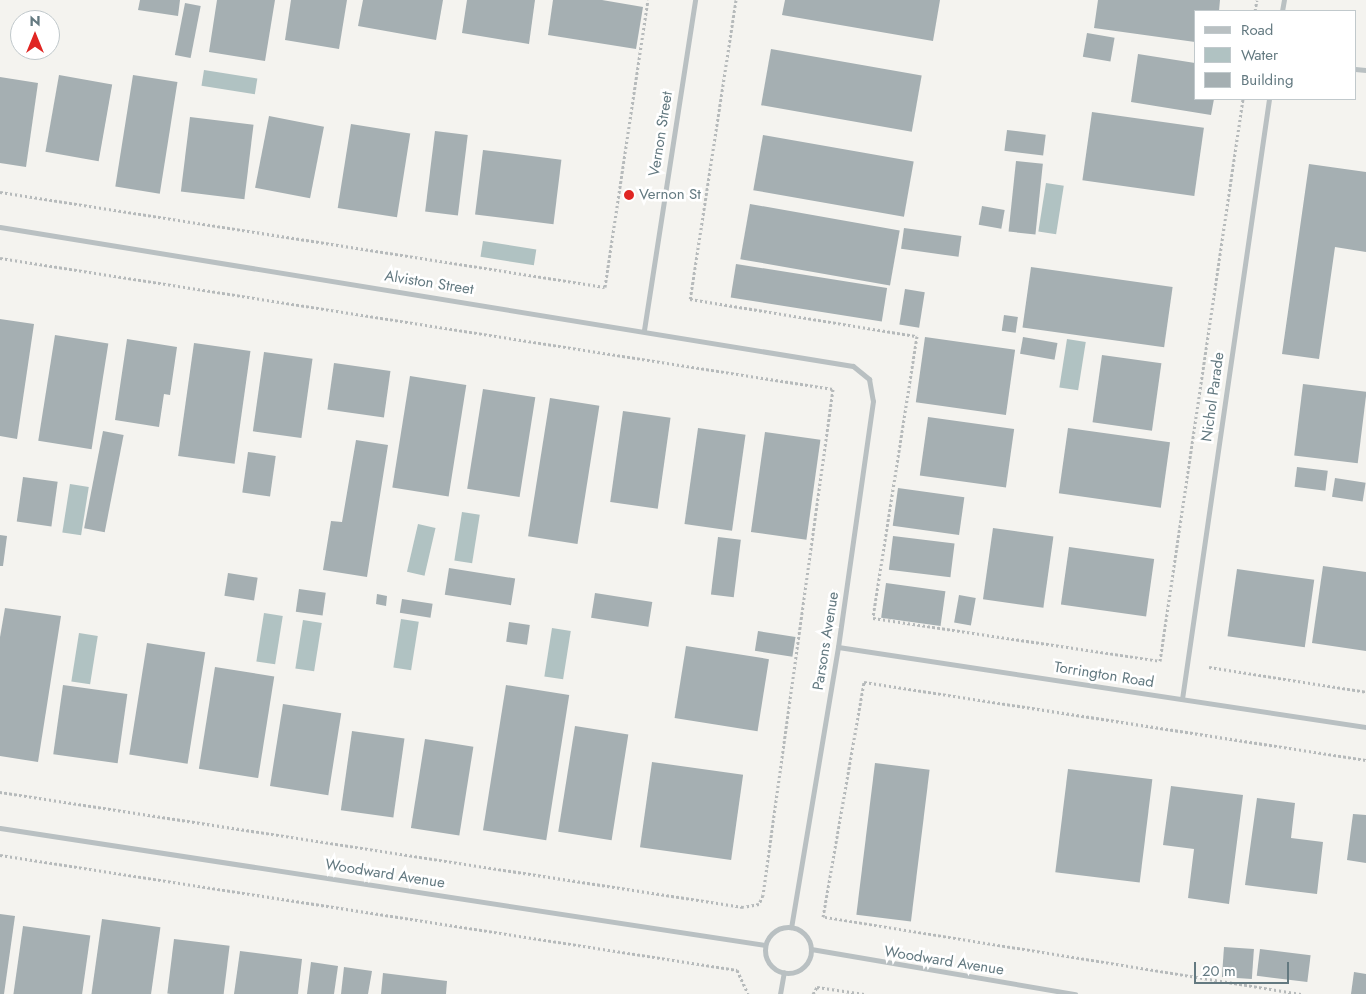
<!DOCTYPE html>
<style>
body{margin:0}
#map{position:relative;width:1366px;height:994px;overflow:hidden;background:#f4f3ef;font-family:Jost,sans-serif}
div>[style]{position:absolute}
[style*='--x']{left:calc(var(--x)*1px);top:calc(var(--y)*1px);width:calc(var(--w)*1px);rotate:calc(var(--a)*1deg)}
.water>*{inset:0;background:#b0c2c2;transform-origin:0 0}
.building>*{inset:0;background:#a5afb2;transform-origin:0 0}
.path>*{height:3px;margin-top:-1.5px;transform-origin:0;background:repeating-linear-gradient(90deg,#b6babb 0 2.5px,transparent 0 5px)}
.street>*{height:5px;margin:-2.5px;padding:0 2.5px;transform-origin:2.5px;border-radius:2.5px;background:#b9c0c2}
.street>.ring{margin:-2.5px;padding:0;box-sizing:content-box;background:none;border:5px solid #b9c0c2;border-radius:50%}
.dots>*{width:14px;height:14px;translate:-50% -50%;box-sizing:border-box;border:2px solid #fff;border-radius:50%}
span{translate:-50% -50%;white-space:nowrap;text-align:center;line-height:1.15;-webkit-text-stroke:5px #fff;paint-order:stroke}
.street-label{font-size:15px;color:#637980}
.poi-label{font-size:15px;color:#637980}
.left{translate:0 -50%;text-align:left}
.legend{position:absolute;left:1194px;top:10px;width:162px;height:90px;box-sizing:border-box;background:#fff;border:1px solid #c1c9cc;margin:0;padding:6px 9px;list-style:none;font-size:15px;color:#637980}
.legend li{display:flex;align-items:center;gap:10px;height:25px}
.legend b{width:25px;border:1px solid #c1c9cc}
.north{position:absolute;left:10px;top:10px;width:50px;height:50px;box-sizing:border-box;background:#fff;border:1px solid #c1c9cc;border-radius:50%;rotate:0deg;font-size:14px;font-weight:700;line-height:20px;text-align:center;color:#637980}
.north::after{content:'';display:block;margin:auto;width:18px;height:22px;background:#e02623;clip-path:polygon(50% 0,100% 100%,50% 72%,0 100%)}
.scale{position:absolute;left:1194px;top:962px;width:95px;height:22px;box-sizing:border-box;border:2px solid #637980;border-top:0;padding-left:6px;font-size:15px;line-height:18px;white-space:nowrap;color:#637980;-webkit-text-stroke:4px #fff;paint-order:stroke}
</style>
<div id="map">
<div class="water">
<div style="left:204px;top:70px;width:54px;height:16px;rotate:9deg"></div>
<div style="left:1046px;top:183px;width:18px;height:49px;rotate:9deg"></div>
<div style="left:483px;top:241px;width:54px;height:16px;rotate:9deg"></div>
<div style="left:1067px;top:339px;width:19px;height:49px;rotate:9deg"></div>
<div style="left:70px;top:484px;width:19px;height:49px;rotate:9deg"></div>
<div style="left:462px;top:512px;width:18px;height:49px;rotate:9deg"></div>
<div style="left:418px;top:524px;width:18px;height:49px;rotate:13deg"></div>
<div style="left:264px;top:613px;width:19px;height:49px;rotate:9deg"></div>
<div style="left:401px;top:619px;width:18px;height:49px;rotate:9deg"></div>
<div style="left:303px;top:620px;width:19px;height:49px;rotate:9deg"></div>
<div style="left:552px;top:628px;width:19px;height:49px;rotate:9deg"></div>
<div style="left:79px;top:633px;width:19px;height:49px;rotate:9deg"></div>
</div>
<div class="building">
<div style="clip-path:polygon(140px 0,180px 0,178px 16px,138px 10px)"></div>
<div style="clip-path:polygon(217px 0,275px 0,265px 61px,209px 52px)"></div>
<div style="clip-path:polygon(291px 0,347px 0,339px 49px,285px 40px)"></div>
<div style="clip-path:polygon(363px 0,443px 0,436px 40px,358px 26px)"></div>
<div style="clip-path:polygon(467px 0,535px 0,529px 44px,462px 33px)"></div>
<div style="clip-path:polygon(553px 0,602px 0,643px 7px,636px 49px,548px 35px)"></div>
<div style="clip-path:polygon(785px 0,940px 0,933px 41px,782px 15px)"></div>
<div style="clip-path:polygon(1098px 0,1220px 0,1219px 11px,1195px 11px,1195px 42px,1094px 28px)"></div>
<div style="left:185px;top:3px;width:16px;height:53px;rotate:11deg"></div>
<div style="left:1087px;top:33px;width:28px;height:24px;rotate:10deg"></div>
<div style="left:771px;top:49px;width:153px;height:57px;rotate:10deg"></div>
<div style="clip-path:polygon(1138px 54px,1195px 63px,1195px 99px,1214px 99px,1211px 115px,1131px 102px)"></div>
<div style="left:59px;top:75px;width:54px;height:78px;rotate:10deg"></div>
<div style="left:133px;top:75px;width:45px;height:113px;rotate:9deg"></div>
<div style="clip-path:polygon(0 77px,38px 83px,26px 167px,0 163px)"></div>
<div style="left:1092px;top:112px;width:113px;height:69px;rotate:8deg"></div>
<div style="left:269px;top:116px;width:56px;height:73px;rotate:11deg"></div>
<div style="left:190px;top:117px;width:64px;height:75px;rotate:7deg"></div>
<div style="left:351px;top:124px;width:60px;height:85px;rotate:9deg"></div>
<div style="left:1007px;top:130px;width:39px;height:21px;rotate:7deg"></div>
<div style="left:435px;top:131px;width:33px;height:81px;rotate:7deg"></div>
<div style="left:763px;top:135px;width:153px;height:56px;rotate:10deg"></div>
<div style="left:483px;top:150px;width:79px;height:65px;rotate:7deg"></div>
<div style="left:1016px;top:161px;width:27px;height:71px;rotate:6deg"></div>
<div style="clip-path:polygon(1309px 164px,1366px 172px,1366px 252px,1335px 247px,1319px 359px,1282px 354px)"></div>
<div style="left:750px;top:204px;width:152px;height:56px;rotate:10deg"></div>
<div style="left:982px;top:206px;width:23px;height:19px;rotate:10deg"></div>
<div style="left:904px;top:228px;width:58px;height:21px;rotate:8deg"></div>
<div style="left:736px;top:264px;width:153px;height:34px;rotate:9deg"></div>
<div style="left:1031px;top:267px;width:143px;height:61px;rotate:8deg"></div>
<div style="left:905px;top:289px;width:20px;height:36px;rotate:9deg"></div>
<div style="left:1004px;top:315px;width:14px;height:16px;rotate:8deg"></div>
<div style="clip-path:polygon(0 319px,34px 324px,17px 439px,0 436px)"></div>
<div style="left:55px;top:335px;width:54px;height:107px;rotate:9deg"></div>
<div style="left:925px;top:337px;width:91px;height:66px;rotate:8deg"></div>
<div style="left:1023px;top:337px;width:35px;height:17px;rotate:10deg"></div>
<div style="clip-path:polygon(127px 339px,177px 347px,170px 395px,164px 394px,159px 427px,115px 420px)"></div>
<div style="left:194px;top:343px;width:57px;height:114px;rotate:8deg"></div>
<div style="left:264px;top:352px;width:49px;height:80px;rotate:8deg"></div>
<div style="left:1102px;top:355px;width:60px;height:68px;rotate:8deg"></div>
<div style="left:334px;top:363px;width:57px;height:47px;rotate:8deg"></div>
<div style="left:410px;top:376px;width:57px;height:113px;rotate:9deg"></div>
<div style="left:1303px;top:384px;width:64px;height:72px;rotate:7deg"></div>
<div style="left:483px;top:389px;width:53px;height:101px;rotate:9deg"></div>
<div style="left:550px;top:398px;width:50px;height:140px;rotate:9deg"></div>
<div style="left:623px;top:411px;width:48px;height:92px;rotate:8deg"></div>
<div style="left:928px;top:417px;width:87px;height:59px;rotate:8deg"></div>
<div style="left:698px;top:428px;width:48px;height:97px;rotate:8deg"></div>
<div style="left:1068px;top:428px;width:103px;height:66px;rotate:8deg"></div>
<div style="left:103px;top:431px;width:21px;height:99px;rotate:11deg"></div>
<div style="left:765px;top:432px;width:56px;height:101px;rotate:8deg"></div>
<div style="clip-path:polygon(356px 440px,388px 445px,367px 577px,323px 570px,331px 521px,342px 522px)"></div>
<div style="left:248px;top:452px;width:28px;height:41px;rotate:8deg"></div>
<div style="left:1297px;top:467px;width:31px;height:20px;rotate:7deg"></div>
<div style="left:23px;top:477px;width:35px;height:45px;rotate:8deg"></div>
<div style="left:1335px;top:478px;width:31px;height:19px;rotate:9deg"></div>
<div style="left:898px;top:488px;width:67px;height:38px;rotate:8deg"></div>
<div style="left:993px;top:528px;width:61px;height:72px;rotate:8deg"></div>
<div style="clip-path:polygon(0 535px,7px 536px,3px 566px,0 566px)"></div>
<div style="left:893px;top:536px;width:62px;height:34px;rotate:7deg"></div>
<div style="left:718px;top:537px;width:23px;height:58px;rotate:7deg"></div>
<div style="left:1069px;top:547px;width:86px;height:58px;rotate:8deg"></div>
<div style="clip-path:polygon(1323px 566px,1366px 572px,1366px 651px,1312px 643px)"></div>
<div style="left:449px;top:568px;width:67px;height:27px;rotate:9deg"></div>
<div style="left:1237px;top:569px;width:78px;height:68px;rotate:8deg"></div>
<div style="left:228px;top:573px;width:30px;height:23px;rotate:9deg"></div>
<div style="left:886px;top:583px;width:60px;height:35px;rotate:8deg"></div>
<div style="left:299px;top:589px;width:27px;height:23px;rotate:8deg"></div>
<div style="left:595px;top:593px;width:58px;height:25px;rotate:9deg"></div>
<div style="clip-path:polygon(377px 594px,387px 596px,386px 606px,376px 604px)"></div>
<div style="left:959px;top:595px;width:17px;height:28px;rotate:10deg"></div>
<div style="left:402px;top:599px;width:31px;height:14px;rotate:9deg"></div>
<div style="clip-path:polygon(5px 608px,61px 616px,38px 762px,0 756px,0 637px)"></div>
<div style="left:509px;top:622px;width:21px;height:20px;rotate:8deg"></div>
<div style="left:758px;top:631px;width:38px;height:20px;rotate:9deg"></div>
<div style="left:147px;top:643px;width:59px;height:113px;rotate:9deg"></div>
<div style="left:686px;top:646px;width:84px;height:73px;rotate:9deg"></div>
<div style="left:215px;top:667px;width:60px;height:103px;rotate:9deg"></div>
<div style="left:63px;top:685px;width:65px;height:70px;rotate:8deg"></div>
<div style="left:506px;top:685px;width:64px;height:147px;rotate:9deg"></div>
<div style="left:283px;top:704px;width:59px;height:83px;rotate:9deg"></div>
<div style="left:575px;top:726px;width:54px;height:107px;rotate:9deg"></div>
<div style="left:352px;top:731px;width:53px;height:80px;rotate:8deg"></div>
<div style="left:425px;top:739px;width:49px;height:90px;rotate:9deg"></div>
<div style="left:652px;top:762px;width:92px;height:86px;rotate:8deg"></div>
<div style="left:875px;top:763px;width:55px;height:153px;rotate:7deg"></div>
<div style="left:1068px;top:769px;width:85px;height:104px;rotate:7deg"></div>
<div style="clip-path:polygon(1171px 786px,1243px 795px,1229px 904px,1188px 898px,1194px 849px,1163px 845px)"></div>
<div style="clip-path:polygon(1257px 798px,1295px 803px,1291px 838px,1323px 842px,1317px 894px,1245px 885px)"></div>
<div style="clip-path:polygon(1353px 814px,1366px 815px,1366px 863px,1347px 860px)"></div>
<div style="clip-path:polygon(0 914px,15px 916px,4px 994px,0 994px)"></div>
<div style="left:102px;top:919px;width:59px;height:76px;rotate:8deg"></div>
<div style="left:23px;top:926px;width:68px;height:69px;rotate:8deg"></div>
<div style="left:174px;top:939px;width:56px;height:55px;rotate:7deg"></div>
<div style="left:1224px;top:947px;width:30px;height:30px;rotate:4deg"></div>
<div style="left:1260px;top:949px;width:51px;height:27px;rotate:7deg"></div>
<div style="clip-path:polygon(240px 951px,302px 959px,298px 994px,234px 994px)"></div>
<div style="clip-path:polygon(311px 962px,338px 966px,334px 994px,307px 994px)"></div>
<div style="clip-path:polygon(344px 967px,372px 971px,368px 994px,341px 994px)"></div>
<div style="clip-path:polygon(1354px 972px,1366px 974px,1366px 994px,1351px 994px)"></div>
<div style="clip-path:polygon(383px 973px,447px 981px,446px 994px,381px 994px)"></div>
</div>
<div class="path">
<div style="--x:736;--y:0;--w:303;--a:98.7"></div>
<div style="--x:690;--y:299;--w:230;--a:9.3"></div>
<div style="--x:917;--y:336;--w:285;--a:98.9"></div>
<div style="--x:873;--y:618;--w:290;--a:8.5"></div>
<div style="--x:1160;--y:661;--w:568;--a:-81.6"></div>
<div style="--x:1255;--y:11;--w:11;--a:-80"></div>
<div style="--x:0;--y:192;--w:612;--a:8.92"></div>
<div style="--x:605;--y:287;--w:290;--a:-81.5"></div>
<div style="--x:0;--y:258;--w:843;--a:8.94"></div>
<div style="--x:833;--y:389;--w:511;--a:97.88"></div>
<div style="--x:763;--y:895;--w:10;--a:114"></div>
<div style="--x:759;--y:904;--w:16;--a:169"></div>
<div style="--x:743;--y:907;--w:752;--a:-171.2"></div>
<div style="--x:1209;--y:667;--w:159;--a:9"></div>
<div style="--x:0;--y:855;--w:746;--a:8.87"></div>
<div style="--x:737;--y:970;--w:26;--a:65"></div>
<div style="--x:813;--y:994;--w:8;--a:-60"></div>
<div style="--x:817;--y:987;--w:48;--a:8.5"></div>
<div style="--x:1301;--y:994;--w:484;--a:-170.8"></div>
<div style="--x:823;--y:917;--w:239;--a:-80.1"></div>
<div style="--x:864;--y:682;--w:508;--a:8.83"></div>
</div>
<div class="street">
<div style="--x:1282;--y:11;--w:11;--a:-80"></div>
<div style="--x:1355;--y:69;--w:11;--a:5"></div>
<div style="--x:0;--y:227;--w:864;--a:9.26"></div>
<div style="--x:853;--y:366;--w:21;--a:39"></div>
<div style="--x:869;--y:379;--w:22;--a:80"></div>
<div style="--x:873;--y:401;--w:248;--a:98.1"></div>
<div style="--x:838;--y:647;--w:284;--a:99.5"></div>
<div style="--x:644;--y:330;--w:334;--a:-81.2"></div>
<div style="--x:838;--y:647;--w:534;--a:8.62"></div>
<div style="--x:1182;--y:699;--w:606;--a:-81.75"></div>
<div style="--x:0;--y:828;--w:774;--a:8.7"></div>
<div class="ring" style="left:765px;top:927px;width:41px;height:41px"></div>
<div style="--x:811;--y:949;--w:268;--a:9.7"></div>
<div style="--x:780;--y:994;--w:22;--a:-80"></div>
</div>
<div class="dots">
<div style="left:629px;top:195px;background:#e02623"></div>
</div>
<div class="street-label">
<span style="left:661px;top:134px;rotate:-81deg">Vernon Street</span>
<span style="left:429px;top:283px;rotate:9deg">Alviston Street</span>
<span style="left:1213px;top:397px;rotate:-82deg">Nichol Parade</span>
<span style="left:826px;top:641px;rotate:-81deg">Parsons Avenue</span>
<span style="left:1104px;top:675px;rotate:9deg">Torrington Road</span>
<span style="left:385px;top:874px;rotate:9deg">Woodward Avenue</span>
<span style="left:944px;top:961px;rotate:9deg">Woodward Avenue</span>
</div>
<div class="poi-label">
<span class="left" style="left:639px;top:195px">Vernon St</span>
</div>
<ul class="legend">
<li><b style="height:6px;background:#b9c0c2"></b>Road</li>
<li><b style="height:14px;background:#b0c2c2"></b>Water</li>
<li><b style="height:14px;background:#a5afb2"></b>Building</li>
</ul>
<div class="north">N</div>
<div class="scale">20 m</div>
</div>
